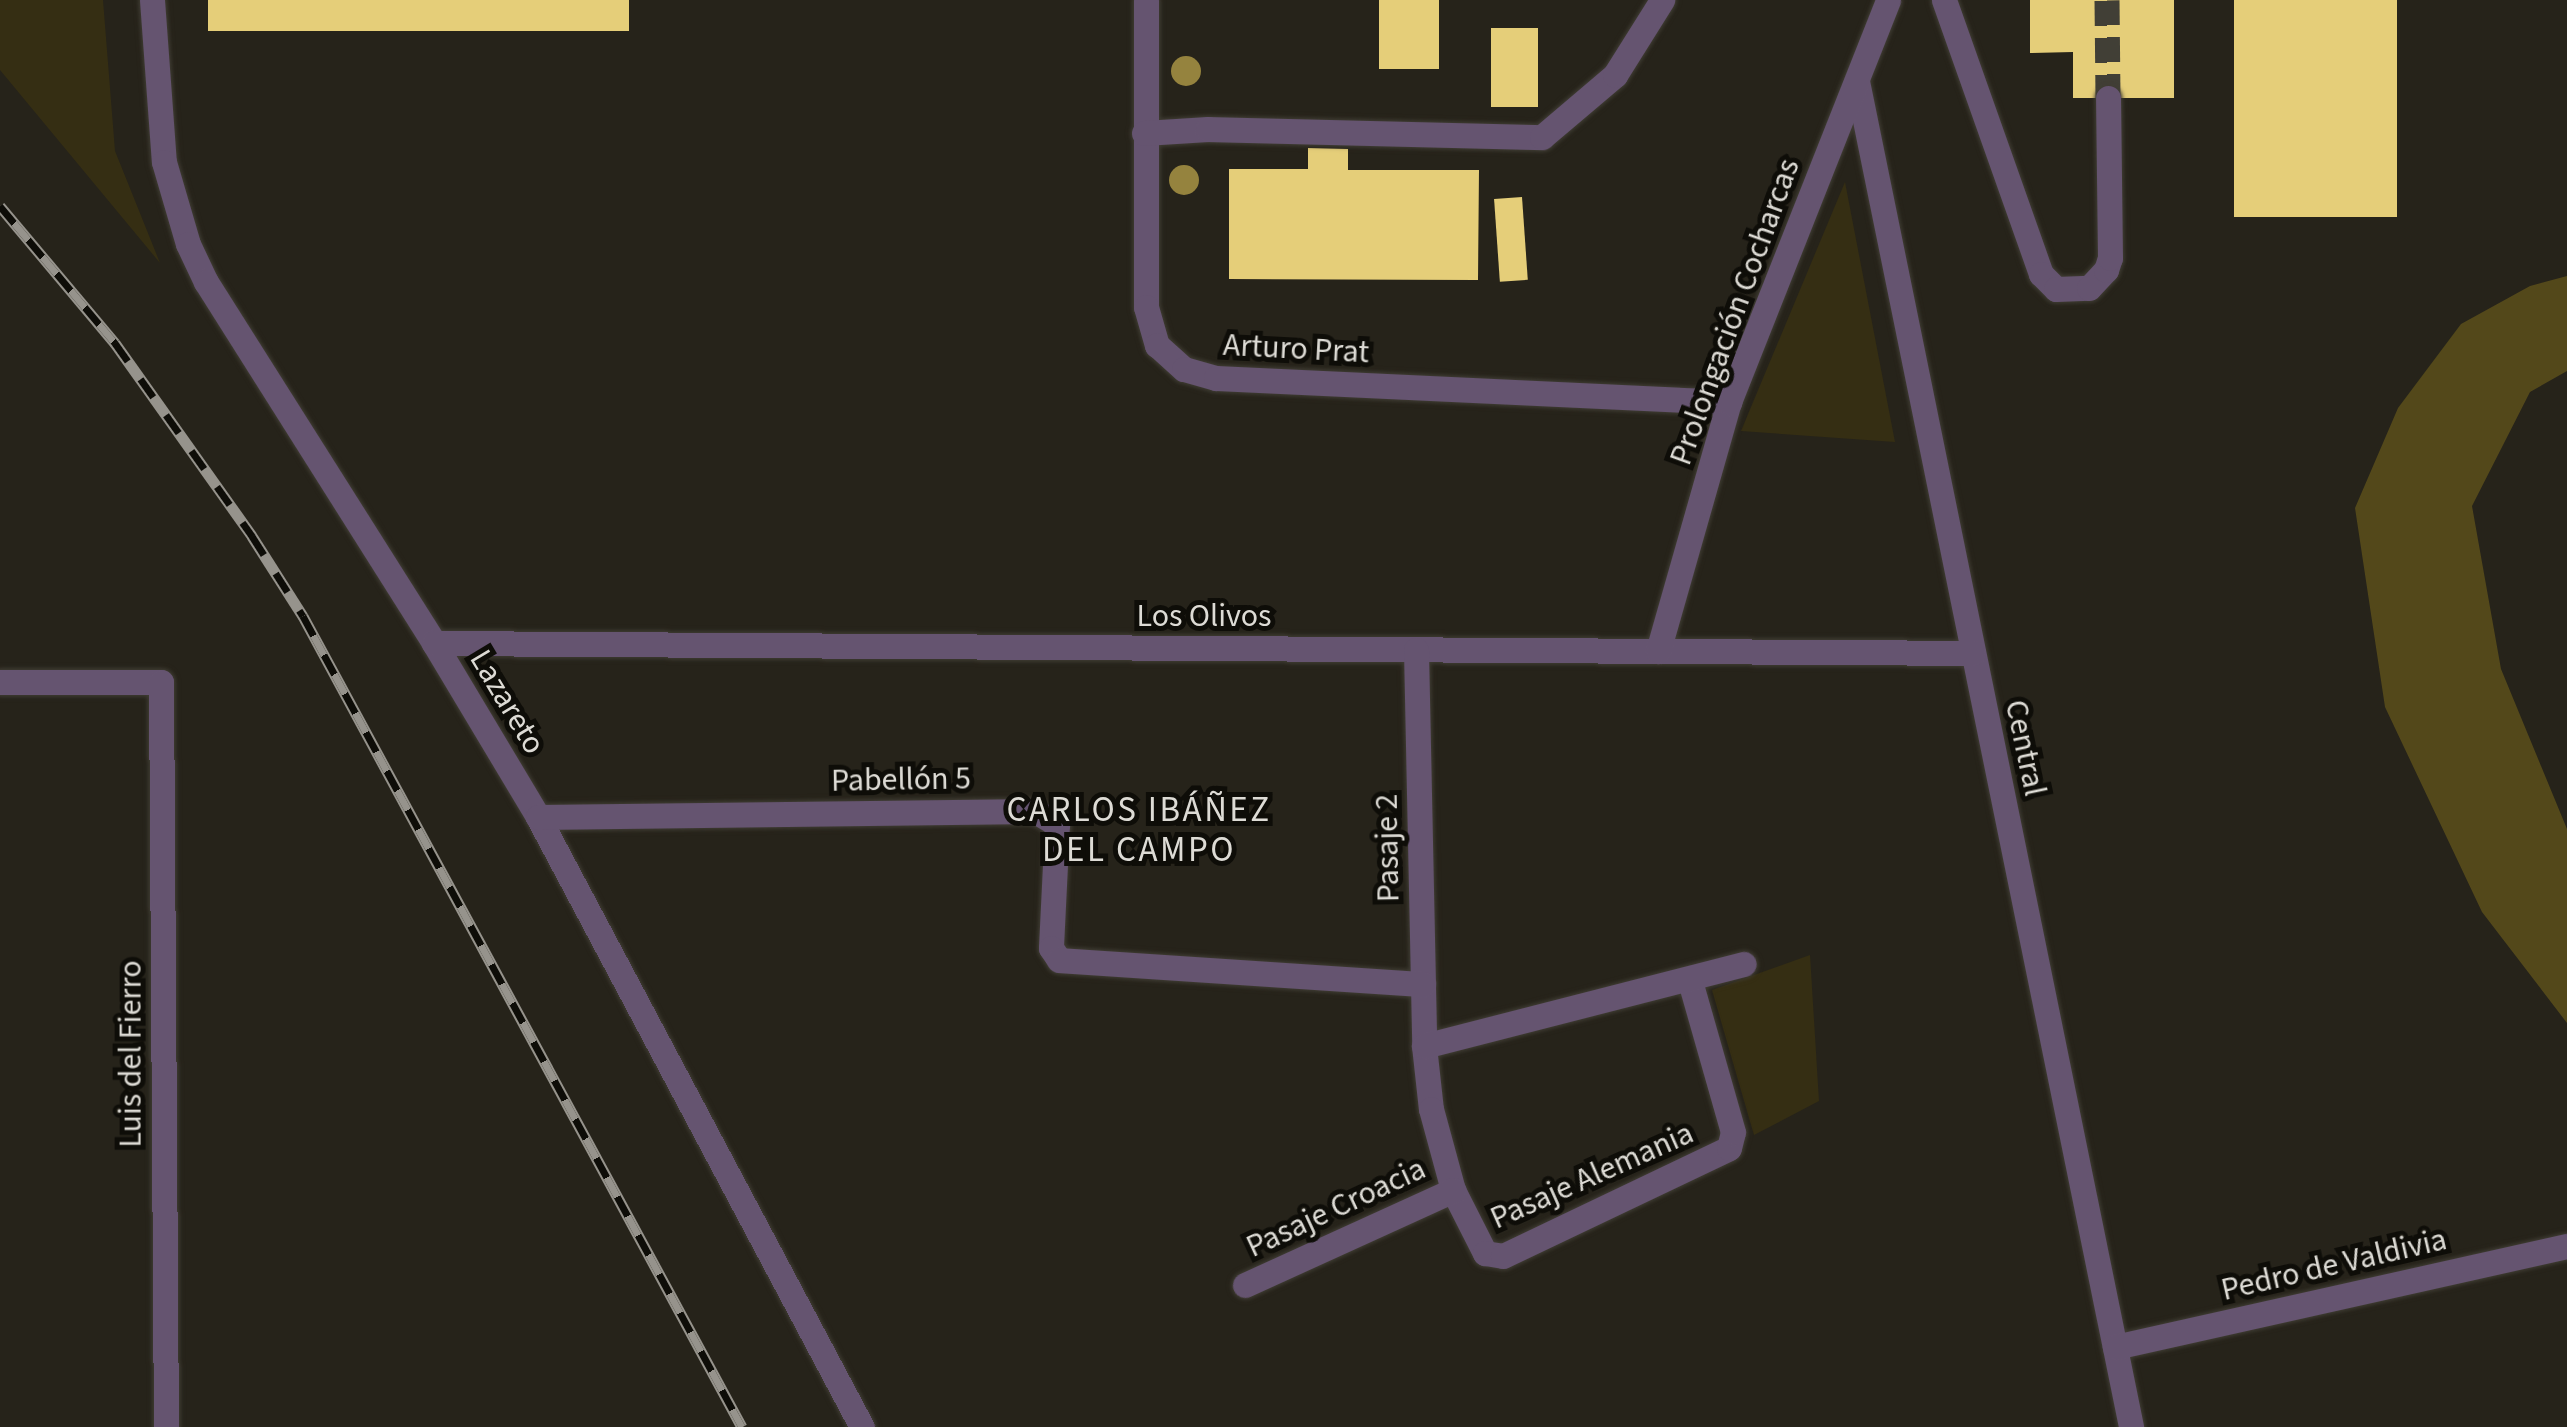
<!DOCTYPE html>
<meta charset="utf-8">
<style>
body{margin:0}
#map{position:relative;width:2567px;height:1427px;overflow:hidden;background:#26231a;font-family:"Source Sans 3",sans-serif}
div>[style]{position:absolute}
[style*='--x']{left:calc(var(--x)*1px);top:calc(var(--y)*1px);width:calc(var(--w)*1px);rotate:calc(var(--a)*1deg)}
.green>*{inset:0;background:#352e13}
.water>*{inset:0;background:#53481a}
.building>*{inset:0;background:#e5ce79;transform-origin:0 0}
.minor-tunnel>*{height:25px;margin-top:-12.5px;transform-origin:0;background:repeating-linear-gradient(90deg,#413f36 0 25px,transparent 0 37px)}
.roads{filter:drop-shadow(0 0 2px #403d34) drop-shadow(0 0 2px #403d34)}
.minor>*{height:25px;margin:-12.5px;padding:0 12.5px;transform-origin:12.5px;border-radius:12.5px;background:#655470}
.rail>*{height:11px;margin-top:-5.5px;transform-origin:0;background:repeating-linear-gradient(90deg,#0e0d08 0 22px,#96938c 0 44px);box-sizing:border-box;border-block:2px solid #96938c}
.trees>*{width:30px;height:30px;margin:-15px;border-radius:50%;background:#95833e}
span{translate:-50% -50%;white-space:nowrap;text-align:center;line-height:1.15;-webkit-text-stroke:10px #0e0d08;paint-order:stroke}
.street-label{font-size:32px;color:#dddbd5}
.neighbourhood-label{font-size:35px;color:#dddbd5;letter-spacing:2.5px}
</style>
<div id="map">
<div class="green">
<div style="clip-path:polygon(0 0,103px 0,115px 151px,160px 263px,0 70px)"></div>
<div style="clip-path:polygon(1845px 182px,1895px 442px,1741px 431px)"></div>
<div style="clip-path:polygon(1810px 955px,1819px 1101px,1754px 1135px,1712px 990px)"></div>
</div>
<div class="water">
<div style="clip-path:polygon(2567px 276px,2567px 371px,2530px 392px,2472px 506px,2501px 669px,2567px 829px,2567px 1023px,2482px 912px,2385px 707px,2355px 508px,2398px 408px,2461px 324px,2530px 286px)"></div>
</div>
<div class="building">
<div style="left:208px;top:0;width:421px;height:31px"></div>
<div style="left:1379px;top:0;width:60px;height:69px"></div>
<div style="clip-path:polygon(2030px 0,2174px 0,2174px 98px,2073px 98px,2073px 52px,2030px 53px)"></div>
<div style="left:2234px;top:0;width:163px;height:217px"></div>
<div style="left:1538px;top:28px;width:79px;height:47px;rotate:90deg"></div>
<div style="clip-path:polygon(1308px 148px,1348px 149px,1348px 170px,1479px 170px,1478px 280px,1229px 279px,1229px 169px,1308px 169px)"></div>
<div style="left:1522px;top:197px;width:83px;height:28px;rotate:86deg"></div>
</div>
<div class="minor-tunnel">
<div style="--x:2107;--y:0;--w:98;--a:89.4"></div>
</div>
<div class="roads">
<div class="minor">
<div style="--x:152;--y:0;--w:162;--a:85.8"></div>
<div style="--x:164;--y:162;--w:85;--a:73.7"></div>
<div style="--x:188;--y:244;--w:42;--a:64.7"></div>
<div style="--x:206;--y:282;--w:427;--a:57.7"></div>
<div style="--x:434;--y:643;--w:203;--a:59.1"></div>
<div style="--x:538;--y:817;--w:691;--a:62.03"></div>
<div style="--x:1146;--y:0;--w:307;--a:90"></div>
<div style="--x:1146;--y:307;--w:40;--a:74"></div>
<div style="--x:1157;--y:345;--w:36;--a:42"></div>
<div style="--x:1184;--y:369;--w:33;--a:16"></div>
<div style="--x:1216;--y:378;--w:514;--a:2.68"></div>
<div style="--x:1944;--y:0;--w:291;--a:70.5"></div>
<div style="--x:2041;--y:274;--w:21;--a:45"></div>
<div style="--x:2056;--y:289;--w:33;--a:-2"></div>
<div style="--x:2089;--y:288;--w:25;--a:-47"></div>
<div style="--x:2106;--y:270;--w:13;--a:-72"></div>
<div style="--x:2110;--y:258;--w:160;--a:-90.7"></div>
<div style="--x:1857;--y:81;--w:1374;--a:78.49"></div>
<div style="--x:1144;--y:133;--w:64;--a:-3.6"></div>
<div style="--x:1208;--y:129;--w:334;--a:1.4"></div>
<div style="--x:1542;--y:137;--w:96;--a:-40.3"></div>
<div style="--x:1615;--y:75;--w:89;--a:-57.9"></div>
<div style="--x:434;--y:643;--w:1539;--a:0.37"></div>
<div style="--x:1416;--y:650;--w:396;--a:88.8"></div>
<div style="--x:1424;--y:1046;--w:63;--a:83.7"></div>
<div style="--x:1431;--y:1109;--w:84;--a:74.8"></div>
<div style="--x:1453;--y:1190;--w:71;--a:63.1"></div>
<div style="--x:1485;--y:1253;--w:18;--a:9"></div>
<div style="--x:1503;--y:1256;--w:250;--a:-25.5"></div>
<div style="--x:1729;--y:1148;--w:16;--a:-76"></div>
<div style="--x:1733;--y:1132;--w:157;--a:-105.9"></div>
<div style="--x:1658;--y:651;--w:259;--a:-74.1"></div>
<div style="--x:1729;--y:402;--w:432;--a:-68.4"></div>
<div style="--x:0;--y:682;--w:161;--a:0"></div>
<div style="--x:161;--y:682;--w:745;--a:89.62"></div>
<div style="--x:538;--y:817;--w:497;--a:-0.7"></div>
<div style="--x:1035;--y:811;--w:26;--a:31"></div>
<div style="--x:1057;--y:824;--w:124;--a:92.8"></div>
<div style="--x:1051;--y:948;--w:14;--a:56"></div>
<div style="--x:1059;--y:960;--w:365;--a:3.8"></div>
<div style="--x:1424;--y:1046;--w:330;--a:-14.4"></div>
<div style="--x:1245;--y:1285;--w:229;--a:-24.5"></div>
<div style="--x:2115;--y:1347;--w:463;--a:-12.6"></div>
</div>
</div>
<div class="rail">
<div style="--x:0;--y:206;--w:179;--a:50"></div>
<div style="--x:115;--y:343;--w:237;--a:54.6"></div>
<div style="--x:252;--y:536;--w:95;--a:57.5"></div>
<div style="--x:303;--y:616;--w:922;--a:61.57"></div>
</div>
<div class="trees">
<div style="left:1186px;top:71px"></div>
<div style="left:1184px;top:180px"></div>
</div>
<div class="street-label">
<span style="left:1735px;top:312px;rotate:-70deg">Prolongación Cocharcas</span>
<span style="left:1296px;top:349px;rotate:3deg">Arturo Prat</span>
<span style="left:1204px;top:616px">Los Olivos</span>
<span style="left:507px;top:702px;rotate:59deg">Lazareto</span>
<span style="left:2025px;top:748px;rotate:78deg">Central</span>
<span style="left:901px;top:780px;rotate:-1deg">Pabellón 5</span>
<span style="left:1388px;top:848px;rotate:-91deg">Pasaje 2</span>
<span style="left:131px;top:1054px;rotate:-90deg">Luis del Fierro</span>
<span style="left:1592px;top:1176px;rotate:-24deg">Pasaje Alemania</span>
<span style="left:1336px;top:1208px;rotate:-25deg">Pasaje Croacia</span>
<span style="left:2334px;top:1265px;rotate:-13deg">Pedro de Valdivia</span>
</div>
<div class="neighbourhood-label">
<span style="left:1139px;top:830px">CARLOS IBÁÑEZ<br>DEL CAMPO</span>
</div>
</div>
